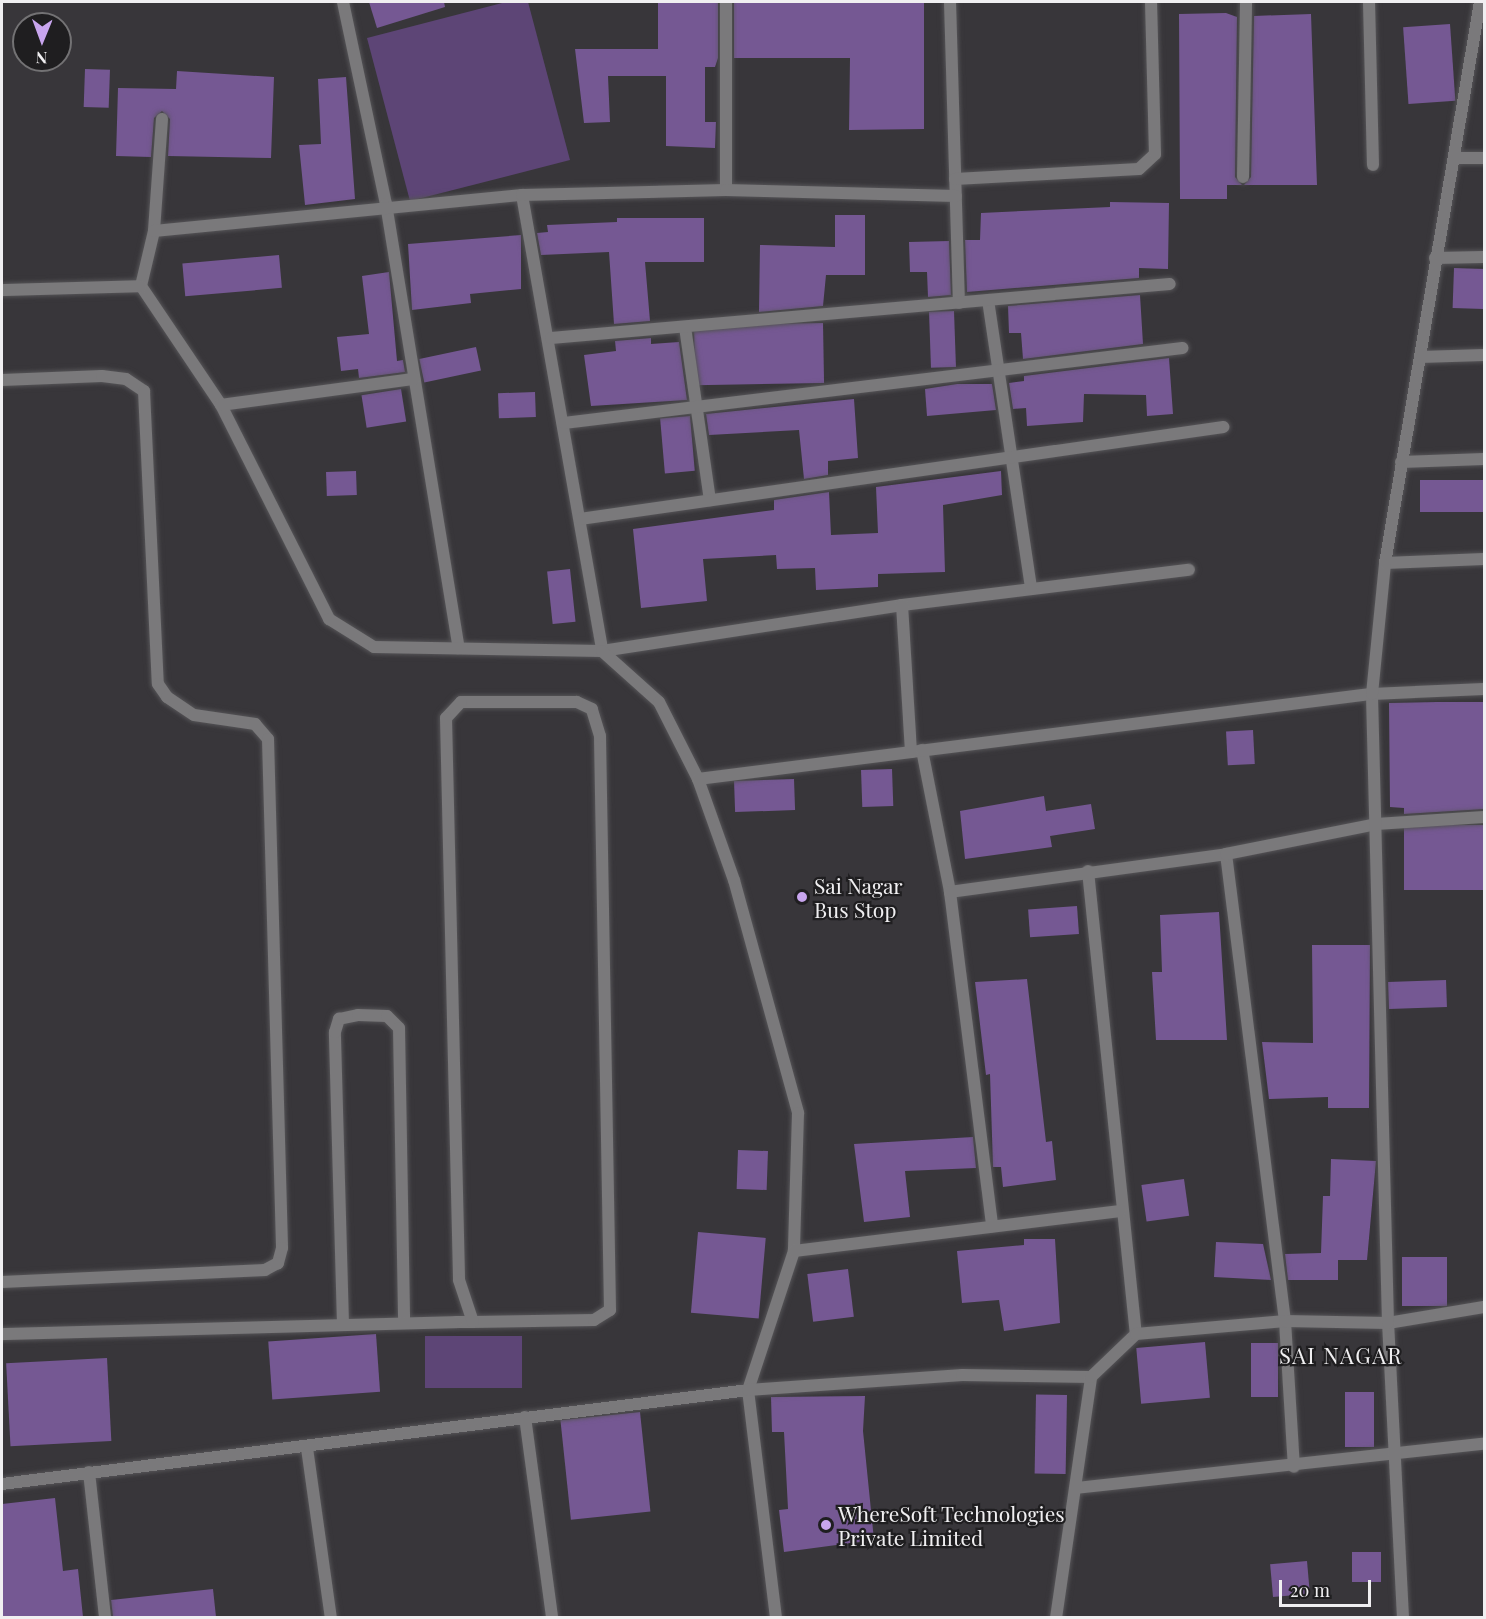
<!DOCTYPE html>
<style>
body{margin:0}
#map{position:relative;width:1486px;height:1619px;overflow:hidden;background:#38363a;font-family:"Playfair Display",serif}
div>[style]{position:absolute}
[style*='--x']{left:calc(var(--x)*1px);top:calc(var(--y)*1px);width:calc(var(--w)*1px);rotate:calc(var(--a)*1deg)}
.green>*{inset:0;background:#5d4576;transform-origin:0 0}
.building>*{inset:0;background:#755893;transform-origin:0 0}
.roads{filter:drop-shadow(0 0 2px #555457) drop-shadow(0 0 2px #555457)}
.pedestrian>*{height:12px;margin:-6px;padding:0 6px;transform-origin:6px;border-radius:6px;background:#7a797b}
.minor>*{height:12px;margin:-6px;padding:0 6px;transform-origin:6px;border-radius:6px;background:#7a797b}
.dots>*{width:16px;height:16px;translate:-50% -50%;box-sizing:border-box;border:3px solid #1f1e20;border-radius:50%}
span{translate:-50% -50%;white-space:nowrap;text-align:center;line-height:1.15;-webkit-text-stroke:4.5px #1f1e20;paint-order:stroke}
.poi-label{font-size:21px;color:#f0eff1}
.left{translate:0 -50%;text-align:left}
.neighbourhood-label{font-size:22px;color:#f0eff1;letter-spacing:1.5px}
.frame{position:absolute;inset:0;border:3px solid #f0eff1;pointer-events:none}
.north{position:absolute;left:12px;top:12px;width:60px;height:60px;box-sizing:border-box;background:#1f1e20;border:2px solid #737274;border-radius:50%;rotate:181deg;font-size:16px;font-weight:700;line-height:24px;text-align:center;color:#f0eff1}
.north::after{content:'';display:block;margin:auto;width:21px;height:27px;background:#c8a5ee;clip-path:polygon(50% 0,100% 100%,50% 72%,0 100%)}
.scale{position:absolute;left:1279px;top:1580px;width:92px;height:27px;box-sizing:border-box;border:3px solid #f0eff1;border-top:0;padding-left:8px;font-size:18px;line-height:21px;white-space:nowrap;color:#f0eff1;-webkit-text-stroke:4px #1f1e20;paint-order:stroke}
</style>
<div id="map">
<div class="green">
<div style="clip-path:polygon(506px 2px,528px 2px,570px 160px,410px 201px,367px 38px)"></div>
<div style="left:522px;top:1336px;width:52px;height:97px;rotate:90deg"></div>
</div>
<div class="building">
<div style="clip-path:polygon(369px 2px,444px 2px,445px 7px,377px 28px)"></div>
<div style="clip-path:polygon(658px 2px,718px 2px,718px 58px,715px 67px,705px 67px,705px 122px,716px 122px,715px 148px,666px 146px,666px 76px,608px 76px,610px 122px,584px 123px,575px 49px,658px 49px)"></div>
<div style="clip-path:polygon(734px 2px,924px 2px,924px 129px,849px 130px,850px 58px,734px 58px)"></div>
<div style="clip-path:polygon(1226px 13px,1237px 17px,1235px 177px,1242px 185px,1227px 185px,1227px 199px,1180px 199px,1179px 14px)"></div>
<div style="clip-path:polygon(1311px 14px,1317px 185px,1244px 185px,1251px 177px,1254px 16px)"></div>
<div style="left:1450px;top:24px;width:77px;height:47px;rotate:86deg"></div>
<div style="left:85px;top:69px;width:25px;height:38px;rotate:2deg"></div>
<div style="clip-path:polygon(177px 71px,274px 77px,271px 158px,168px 156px,170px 119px,162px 111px,154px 118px,151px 157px,116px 156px,118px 88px,176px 89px)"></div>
<div style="clip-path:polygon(346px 77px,355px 199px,305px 205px,299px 145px,321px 144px,318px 79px)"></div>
<div style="clip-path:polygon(1110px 202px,1169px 203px,1168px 269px,1139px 268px,1139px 278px,967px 292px,965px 240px,980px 240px,981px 213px,1110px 207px)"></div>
<div style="clip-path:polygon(835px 215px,865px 215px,865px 275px,826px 275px,823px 306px,759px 312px,760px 245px,835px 247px)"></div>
<div style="clip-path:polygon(617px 218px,704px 218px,704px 262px,645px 262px,650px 321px,614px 324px,609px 252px,541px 255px,537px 233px,548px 232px,547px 225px,617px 222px)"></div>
<div style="clip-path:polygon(521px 235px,521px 289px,470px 294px,471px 303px,412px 310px,408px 244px)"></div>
<div style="clip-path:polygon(949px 241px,951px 295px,928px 297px,927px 272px,910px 272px,909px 242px)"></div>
<div style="left:279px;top:255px;width:33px;height:97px;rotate:85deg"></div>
<div style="left:1454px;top:268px;width:31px;height:40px;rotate:2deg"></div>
<div style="clip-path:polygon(389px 272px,397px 361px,403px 360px,405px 372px,359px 378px,358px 369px,341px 371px,337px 337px,369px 334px,362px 276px)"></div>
<div style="clip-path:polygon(1140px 295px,1143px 344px,1023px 359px,1021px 333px,1009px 333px,1008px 306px)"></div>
<div style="left:954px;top:311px;width:56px;height:25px;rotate:88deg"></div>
<div style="left:823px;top:323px;width:60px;height:129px;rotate:89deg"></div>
<div style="clip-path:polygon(651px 338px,651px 344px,679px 342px,687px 400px,591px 406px,584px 355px,616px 351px,615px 341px)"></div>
<div style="left:476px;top:347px;width:24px;height:58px;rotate:78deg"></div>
<div style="clip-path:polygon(1169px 358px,1173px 414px,1147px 416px,1146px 395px,1084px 394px,1083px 422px,1027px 426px,1026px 408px,1013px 409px,1009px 383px,1024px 381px,1024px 376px)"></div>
<div style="clip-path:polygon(957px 384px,992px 384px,996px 410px,927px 416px,925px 389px)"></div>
<div style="left:401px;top:389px;width:33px;height:40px;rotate:81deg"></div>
<div style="left:535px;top:392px;width:25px;height:37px;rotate:88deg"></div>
<div style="clip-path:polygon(854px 399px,858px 458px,828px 461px,828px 475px,804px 479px,799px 430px,709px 435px,706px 414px)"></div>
<div style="left:690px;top:416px;width:55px;height:30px;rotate:85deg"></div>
<div style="left:356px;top:471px;width:24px;height:30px;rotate:88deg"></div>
<div style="clip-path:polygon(1001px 471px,1002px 495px,943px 505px,945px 572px,878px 574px,878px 587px,816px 590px,815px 568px,777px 569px,776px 555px,703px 559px,707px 601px,641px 608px,633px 529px,774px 510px,774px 500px,829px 492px,831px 535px,878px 533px,876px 487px)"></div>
<div style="left:1485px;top:480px;width:32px;height:65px;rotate:90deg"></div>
<div style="left:570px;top:569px;width:53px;height:23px;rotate:84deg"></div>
<div style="clip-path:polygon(1437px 702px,1485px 702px,1485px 809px,1404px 814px,1404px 808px,1390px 807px,1389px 703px)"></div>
<div style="left:1253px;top:730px;width:34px;height:27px;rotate:87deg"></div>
<div style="left:892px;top:769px;width:37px;height:31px;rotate:88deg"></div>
<div style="left:794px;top:779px;width:31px;height:60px;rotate:88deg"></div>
<div style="clip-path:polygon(1044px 796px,1046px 811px,1091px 804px,1095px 829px,1050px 836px,1052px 847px,965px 859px,960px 811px)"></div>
<div style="left:1485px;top:825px;width:65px;height:81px;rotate:90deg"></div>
<div style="left:1077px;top:906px;width:28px;height:49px;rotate:86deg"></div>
<div style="clip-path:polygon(1219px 912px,1227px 1040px,1156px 1040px,1152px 972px,1162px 972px,1160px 915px)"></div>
<div style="clip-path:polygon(1312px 945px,1370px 945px,1369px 1108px,1328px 1108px,1328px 1097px,1269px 1099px,1262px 1042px,1313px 1043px)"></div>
<div style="clip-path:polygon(1027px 979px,1046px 1142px,1052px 1141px,1056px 1180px,1003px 1187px,1001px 1167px,993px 1167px,990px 1074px,986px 1075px,975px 982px)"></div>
<div style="left:1446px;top:980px;width:27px;height:58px;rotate:88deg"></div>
<div style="clip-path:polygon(973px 1137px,976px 1168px,905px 1171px,910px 1217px,864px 1222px,854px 1144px)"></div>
<div style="left:738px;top:1150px;width:30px;height:39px;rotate:2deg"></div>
<div style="clip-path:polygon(1331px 1159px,1376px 1161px,1367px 1260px,1338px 1260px,1338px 1280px,1288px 1280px,1285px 1254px,1321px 1253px,1323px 1196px,1330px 1196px)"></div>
<div style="left:1184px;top:1179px;width:37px;height:43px;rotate:82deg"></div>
<div style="left:698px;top:1232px;width:68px;height:81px;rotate:5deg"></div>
<div style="clip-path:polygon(1024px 1239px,1055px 1239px,1060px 1323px,1004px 1331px,999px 1300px,962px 1303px,957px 1251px,1024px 1245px)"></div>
<div style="clip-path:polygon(1216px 1242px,1263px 1244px,1271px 1280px,1214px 1277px)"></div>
<div style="left:1402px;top:1257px;width:45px;height:49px"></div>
<div style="left:848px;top:1269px;width:48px;height:41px;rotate:83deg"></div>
<div style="left:376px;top:1334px;width:58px;height:108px;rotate:86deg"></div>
<div style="left:1205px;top:1342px;width:56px;height:69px;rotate:85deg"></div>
<div style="left:1251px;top:1343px;width:27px;height:54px"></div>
<div style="left:107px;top:1358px;width:83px;height:101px;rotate:87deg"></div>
<div style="left:1345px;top:1392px;width:29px;height:55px"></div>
<div style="left:1067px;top:1395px;width:79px;height:31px;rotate:91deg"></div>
<div style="clip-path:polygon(865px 1396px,863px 1431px,874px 1540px,784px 1552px,779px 1510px,788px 1509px,784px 1432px,772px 1432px,771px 1397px)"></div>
<div style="left:640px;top:1412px;width:100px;height:80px;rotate:84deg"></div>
<div style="clip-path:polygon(55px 1498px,63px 1571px,78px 1569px,83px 1617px,2px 1617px,2px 1504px)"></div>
<div style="left:1352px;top:1552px;width:29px;height:30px"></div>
<div style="left:1307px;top:1561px;width:33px;height:37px;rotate:85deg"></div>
<div style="clip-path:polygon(213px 1589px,216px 1617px,113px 1617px,111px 1600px)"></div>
</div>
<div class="roads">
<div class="pedestrian">
<div style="--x:2;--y:380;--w:100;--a:-2.3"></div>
<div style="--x:102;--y:376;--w:24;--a:7"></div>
<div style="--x:126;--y:379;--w:22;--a:34"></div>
<div style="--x:144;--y:391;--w:293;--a:87.3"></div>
<div style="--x:158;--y:684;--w:16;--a:55"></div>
<div style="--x:167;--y:697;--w:32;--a:34"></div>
<div style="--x:194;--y:715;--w:62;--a:8.4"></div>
<div style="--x:255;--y:724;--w:20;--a:49"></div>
<div style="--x:268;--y:739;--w:509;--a:88.42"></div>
<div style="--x:282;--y:1248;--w:16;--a:105"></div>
<div style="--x:278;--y:1263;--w:15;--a:152"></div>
<div style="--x:265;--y:1270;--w:263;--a:177.4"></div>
<div style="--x:456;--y:1322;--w:17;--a:0"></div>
<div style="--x:473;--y:1322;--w:121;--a:-0.9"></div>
<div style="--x:594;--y:1320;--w:19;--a:-32"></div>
<div style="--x:610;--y:1310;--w:574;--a:-91"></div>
<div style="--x:600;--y:736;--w:28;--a:-107"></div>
<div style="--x:592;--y:709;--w:17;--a:-155"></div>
<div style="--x:577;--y:702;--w:116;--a:180"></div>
<div style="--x:461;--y:702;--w:22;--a:133"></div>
<div style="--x:446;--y:718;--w:562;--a:88.67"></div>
<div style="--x:459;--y:1280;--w:44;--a:71.6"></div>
</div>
<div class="minor">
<div style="--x:343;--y:2;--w:207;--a:78"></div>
<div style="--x:386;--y:204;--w:450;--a:80.7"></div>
<div style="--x:950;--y:2;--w:301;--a:88.3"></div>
<div style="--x:1369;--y:2;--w:163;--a:88.6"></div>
<div style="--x:162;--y:119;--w:112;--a:94.1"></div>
<div style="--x:154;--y:231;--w:57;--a:103.3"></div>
<div style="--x:141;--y:286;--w:143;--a:56.1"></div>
<div style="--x:221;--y:405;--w:240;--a:63.2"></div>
<div style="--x:329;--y:619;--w:53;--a:31.9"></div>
<div style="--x:374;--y:647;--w:228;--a:1"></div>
<div style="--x:602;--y:651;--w:304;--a:-8.7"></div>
<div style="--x:902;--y:605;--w:289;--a:-7"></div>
<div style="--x:1454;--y:158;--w:30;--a:0"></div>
<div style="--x:1243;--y:177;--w:175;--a:-89"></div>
<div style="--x:955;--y:179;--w:184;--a:-3.1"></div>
<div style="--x:1139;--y:169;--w:22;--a:-43"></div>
<div style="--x:1155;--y:154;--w:152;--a:-91.5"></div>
<div style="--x:726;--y:190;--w:188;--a:-90"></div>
<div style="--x:522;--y:195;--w:463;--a:80"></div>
<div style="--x:602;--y:651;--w:76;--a:41.8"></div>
<div style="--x:659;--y:702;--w:86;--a:63.1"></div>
<div style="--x:698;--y:779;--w:107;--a:70.4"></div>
<div style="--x:734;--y:880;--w:242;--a:74.6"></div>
<div style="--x:798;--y:1113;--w:138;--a:91.7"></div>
<div style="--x:794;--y:1251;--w:146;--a:108.3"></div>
<div style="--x:748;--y:1390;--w:230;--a:83"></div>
<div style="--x:154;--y:231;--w:370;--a:-5.6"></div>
<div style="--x:522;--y:195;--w:204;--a:-1.4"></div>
<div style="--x:726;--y:190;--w:230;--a:1.5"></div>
<div style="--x:1435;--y:258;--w:49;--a:-1.2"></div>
<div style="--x:2;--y:290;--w:139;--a:-1.6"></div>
<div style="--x:988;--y:300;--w:292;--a:81.5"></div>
<div style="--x:685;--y:327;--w:175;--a:81.8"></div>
<div style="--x:551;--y:338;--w:621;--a:-4.99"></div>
<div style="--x:1420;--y:357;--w:64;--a:-1.8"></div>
<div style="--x:221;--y:405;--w:195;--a:-7.7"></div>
<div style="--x:564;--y:423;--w:623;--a:-6.92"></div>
<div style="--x:1401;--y:462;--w:83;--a:-2.1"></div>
<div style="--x:580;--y:519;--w:650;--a:-8.14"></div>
<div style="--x:1385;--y:563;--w:99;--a:-2.3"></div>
<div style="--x:922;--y:750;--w:145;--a:78.8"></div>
<div style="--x:950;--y:892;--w:337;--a:82.8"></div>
<div style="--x:911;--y:752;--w:465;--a:-7.2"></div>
<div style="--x:1372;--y:694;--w:112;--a:-2.6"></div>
<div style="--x:698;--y:779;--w:215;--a:-7.2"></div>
<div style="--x:911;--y:752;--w:147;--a:-93.5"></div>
<div style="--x:1226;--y:854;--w:471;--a:82.8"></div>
<div style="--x:1285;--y:1321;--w:146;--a:86.5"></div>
<div style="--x:1088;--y:871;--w:465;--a:84.1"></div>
<div style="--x:950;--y:892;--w:279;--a:-7.8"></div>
<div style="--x:1226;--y:854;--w:153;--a:-11.3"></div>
<div style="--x:1376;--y:824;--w:108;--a:-3.7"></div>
<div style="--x:794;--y:1251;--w:329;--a:-7"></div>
<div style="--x:343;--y:1324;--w:292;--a:-91.6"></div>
<div style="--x:335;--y:1032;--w:14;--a:-73"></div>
<div style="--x:339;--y:1019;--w:19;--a:-12"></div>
<div style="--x:358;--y:1015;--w:29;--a:2"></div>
<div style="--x:387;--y:1016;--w:17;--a:45"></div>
<div style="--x:399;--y:1028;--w:294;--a:89"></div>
<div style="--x:2;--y:1334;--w:454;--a:-1.5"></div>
<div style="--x:525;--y:1417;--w:203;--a:82.3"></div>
<div style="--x:307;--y:1448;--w:172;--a:82"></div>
<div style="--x:89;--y:1472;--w:147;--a:83.7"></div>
<div style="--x:2;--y:1484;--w:752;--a:-7.18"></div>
<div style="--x:748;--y:1390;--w:215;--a:-4"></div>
<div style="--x:962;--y:1375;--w:129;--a:0.9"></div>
<div style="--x:1076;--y:1488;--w:410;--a:-6.2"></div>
<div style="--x:1056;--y:1618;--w:244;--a:-81.7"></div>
<div style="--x:1091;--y:1377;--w:62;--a:-43.7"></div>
<div style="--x:1136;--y:1334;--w:150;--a:-5"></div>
<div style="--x:1285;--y:1321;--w:103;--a:1.1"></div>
<div style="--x:1388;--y:1323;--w:97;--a:-9.5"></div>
<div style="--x:1403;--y:1618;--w:295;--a:-92.9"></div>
<div style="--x:1388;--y:1323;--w:629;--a:-91.46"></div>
<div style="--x:1372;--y:694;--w:132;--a:-84.3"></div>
<div style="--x:1385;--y:563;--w:569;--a:-80.39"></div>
</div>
</div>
<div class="dots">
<div style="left:802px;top:897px;background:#c8a5ee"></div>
<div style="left:826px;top:1525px;background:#c8a5ee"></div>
</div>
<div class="poi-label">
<span class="left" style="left:814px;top:897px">Sai Nagar<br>Bus Stop</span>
<span class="left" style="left:838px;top:1525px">WhereSoft Technologies<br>Private Limited</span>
</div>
<div class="neighbourhood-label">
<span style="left:1341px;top:1356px">SAI NAGAR</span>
</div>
<div class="frame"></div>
<div class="north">N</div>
<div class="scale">20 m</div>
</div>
